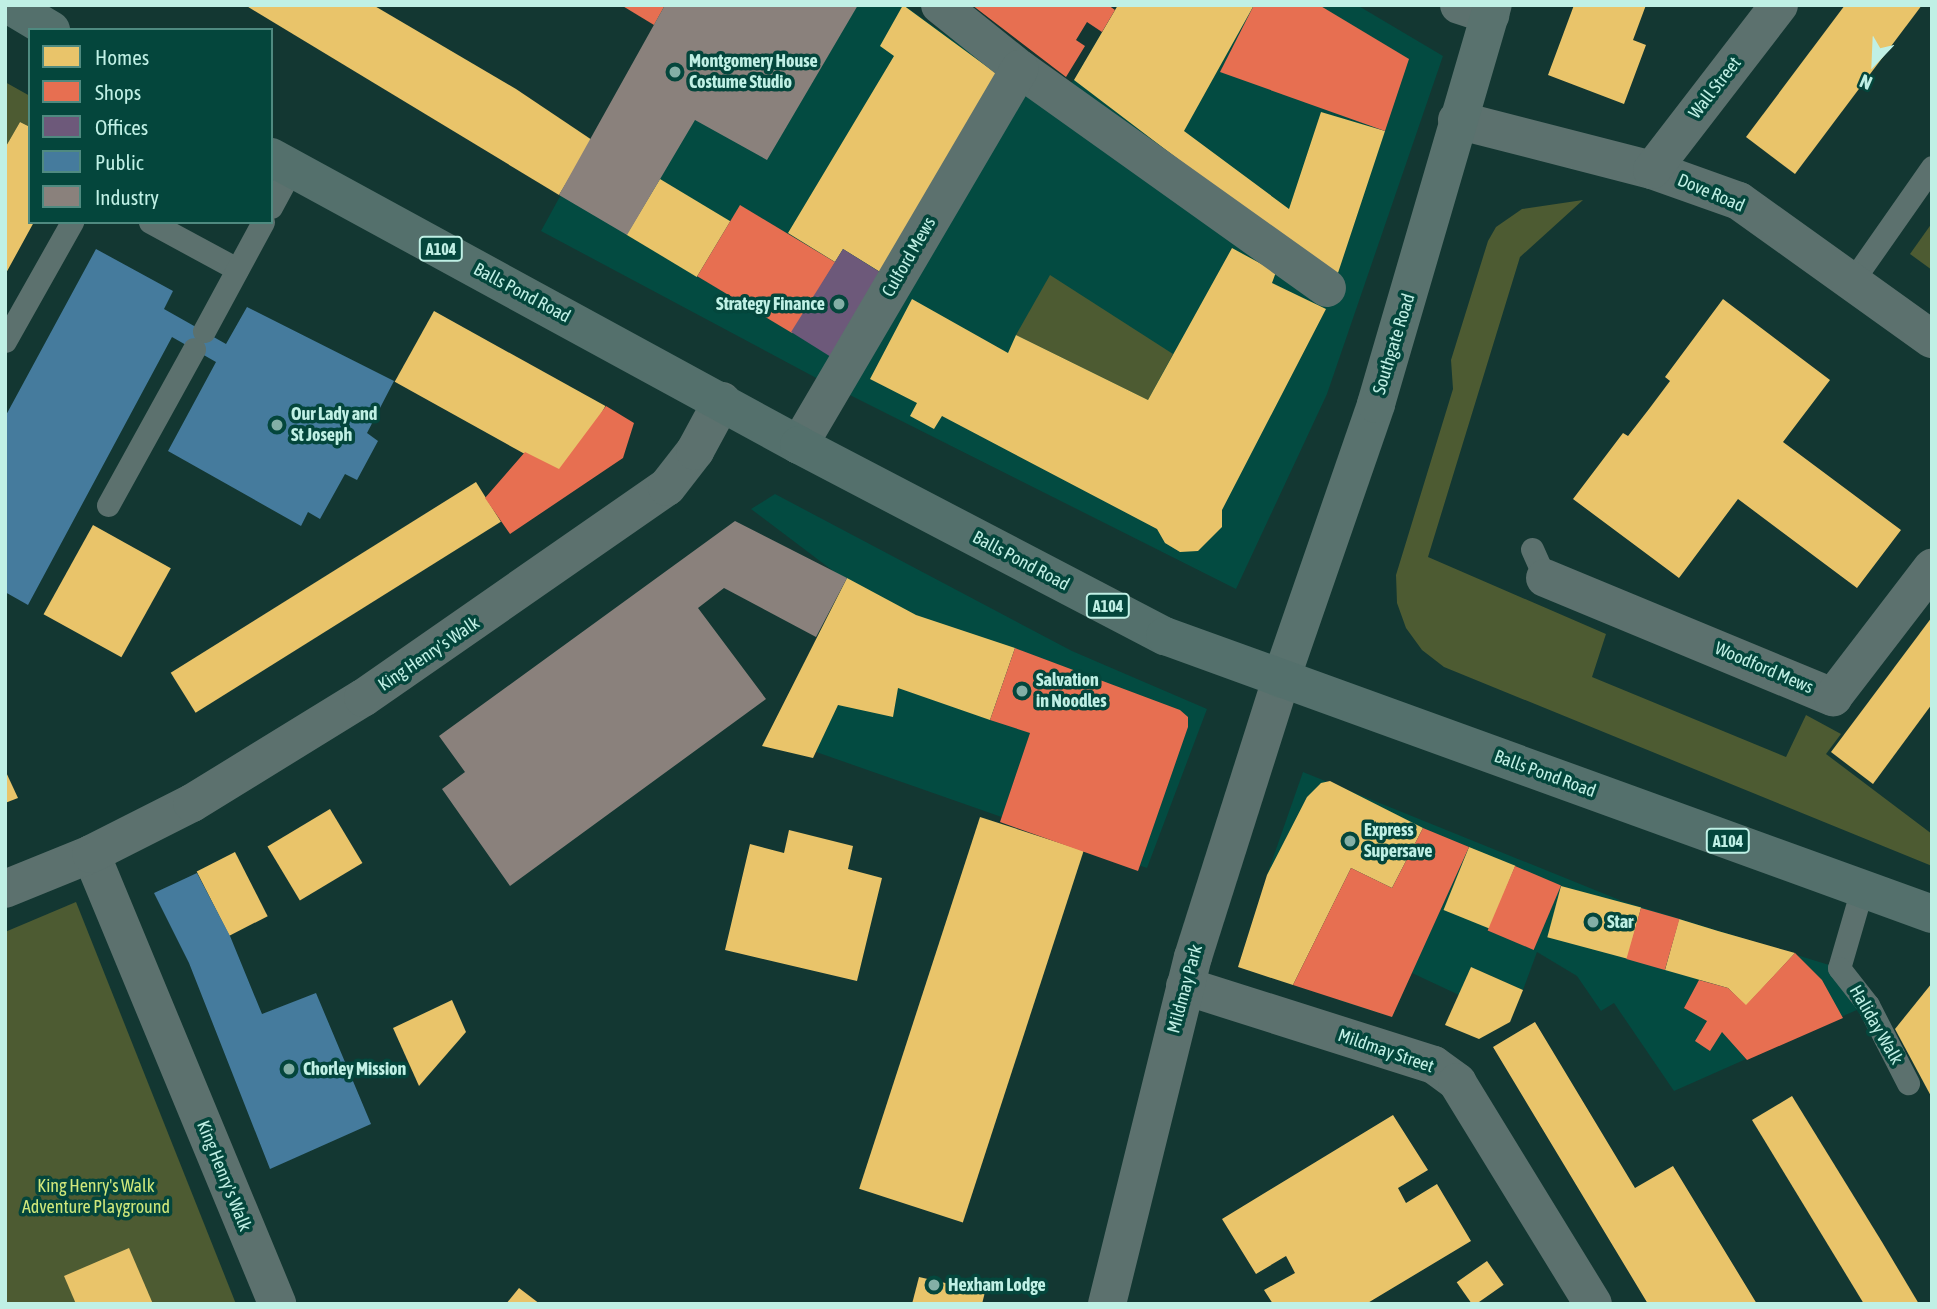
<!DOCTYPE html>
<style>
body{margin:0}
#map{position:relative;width:1937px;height:1309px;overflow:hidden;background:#133732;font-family:"Asap Condensed",sans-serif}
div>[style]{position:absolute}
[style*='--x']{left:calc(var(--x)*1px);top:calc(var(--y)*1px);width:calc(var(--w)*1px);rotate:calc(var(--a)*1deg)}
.built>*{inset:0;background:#034b41}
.green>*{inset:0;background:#4d5b32}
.homes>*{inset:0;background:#e9c46a;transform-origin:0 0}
.shops>*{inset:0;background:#e76f51;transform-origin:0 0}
.offices>*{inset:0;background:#6d597a;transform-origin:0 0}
.public>*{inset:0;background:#457b9d}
.industry>*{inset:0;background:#8a817c}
.service>*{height:23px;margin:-11.5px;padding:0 11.5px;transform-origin:11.5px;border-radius:11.5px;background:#5c716e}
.minor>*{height:38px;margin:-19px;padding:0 19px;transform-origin:19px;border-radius:19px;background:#5c716e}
.tertiary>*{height:38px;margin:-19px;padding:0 19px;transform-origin:19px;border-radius:19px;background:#5c716e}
.secondary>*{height:38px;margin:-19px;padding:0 19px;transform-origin:19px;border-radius:19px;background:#59726e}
.primary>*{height:38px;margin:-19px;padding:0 19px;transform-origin:19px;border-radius:19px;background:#54706c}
.dots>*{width:19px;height:19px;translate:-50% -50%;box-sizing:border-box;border:4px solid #04463c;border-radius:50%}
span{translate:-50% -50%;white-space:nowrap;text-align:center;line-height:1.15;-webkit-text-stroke:7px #04463c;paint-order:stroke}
.shield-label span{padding:2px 5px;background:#04463c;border:2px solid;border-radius:5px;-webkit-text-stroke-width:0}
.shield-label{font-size:16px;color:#c0f0e5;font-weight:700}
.poi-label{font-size:18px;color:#c0f0e5;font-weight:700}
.left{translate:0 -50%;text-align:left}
.right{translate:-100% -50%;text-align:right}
.street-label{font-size:18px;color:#c0f0e5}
.park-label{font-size:18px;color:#d0e87b}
.frame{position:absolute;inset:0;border:7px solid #c0f0e5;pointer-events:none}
.legend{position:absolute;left:28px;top:28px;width:245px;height:196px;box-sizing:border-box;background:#04463c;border:2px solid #4f8a80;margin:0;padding:9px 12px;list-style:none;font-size:21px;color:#c0f0e5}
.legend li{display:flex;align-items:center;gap:14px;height:35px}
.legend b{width:35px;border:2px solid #4f8a80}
.north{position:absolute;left:1839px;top:28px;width:70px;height:70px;-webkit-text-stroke:5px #04463c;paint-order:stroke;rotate:203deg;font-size:19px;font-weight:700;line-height:28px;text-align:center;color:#c0f0e5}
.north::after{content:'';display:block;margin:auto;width:24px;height:32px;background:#c0f0e5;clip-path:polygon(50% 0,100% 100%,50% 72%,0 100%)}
</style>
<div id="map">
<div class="built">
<div style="clip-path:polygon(665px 5px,904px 5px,1044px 105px,1074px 80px,1118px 5px,1357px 5px,1443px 56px,1327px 394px,1236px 589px,820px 380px,541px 231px)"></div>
<div style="clip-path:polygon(775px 494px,1072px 651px,1207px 709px,1147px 868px,782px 740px,857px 589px,751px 509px)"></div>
<div style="clip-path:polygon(1303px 772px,1622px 901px,1839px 968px,1868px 1005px,1674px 1091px,1614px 1003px,1601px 1011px,1577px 976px,1537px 952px,1523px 990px,1471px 967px,1459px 995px,1412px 973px,1392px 1017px,1338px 1000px,1392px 888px,1267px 875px)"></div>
</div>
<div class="green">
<div style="clip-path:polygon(5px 82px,30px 96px,30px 127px,20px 122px,5px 148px)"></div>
<div style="clip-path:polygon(1583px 200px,1520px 257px,1428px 557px,1606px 634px,1592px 677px,1786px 757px,1806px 715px,1841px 734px,1826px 754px,1932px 834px,1932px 866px,1444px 667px,1422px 650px,1406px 628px,1397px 603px,1396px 575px,1453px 389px,1451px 360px,1488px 241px,1496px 227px,1522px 209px)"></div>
<div style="clip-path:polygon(1932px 223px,1932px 270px,1910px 254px)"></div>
<div style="clip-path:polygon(1050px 275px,1173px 354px,1148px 400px,1016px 335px)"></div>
<div style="clip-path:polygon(76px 902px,236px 1304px,5px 1304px,5px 932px)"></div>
</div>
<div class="homes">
<div style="clip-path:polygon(245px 5px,373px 5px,516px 89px,592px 140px,559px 195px)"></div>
<div style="clip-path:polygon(903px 5px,1001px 77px,885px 275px,843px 249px,835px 262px,788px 233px,894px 56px,880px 46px)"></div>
<div style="clip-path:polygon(1118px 5px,1254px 5px,1184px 131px,1289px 209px,1321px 112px,1385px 131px,1336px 279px,1074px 80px)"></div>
<div style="clip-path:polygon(1574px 5px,1646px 5px,1633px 40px,1646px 45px,1624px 104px,1548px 75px)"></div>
<div style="clip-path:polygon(1845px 5px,1922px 5px,1795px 174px,1746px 137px)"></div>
<div style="clip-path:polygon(20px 122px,30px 127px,30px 222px,34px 222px,5px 275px,5px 148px)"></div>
<div style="left:660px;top:179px;width:82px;height:65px;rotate:31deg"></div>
<div style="clip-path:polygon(1232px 248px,1276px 272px,1272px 283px,1326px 309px,1222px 510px,1222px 527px,1198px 551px,1180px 552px,1165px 543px,1157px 529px,942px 416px,934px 429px,910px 416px,917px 403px,870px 379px,912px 299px,1008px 353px,1016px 335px,1148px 400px)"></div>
<div style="clip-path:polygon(1723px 299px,1830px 380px,1783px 442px,1901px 530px,1857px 588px,1738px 499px,1679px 578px,1573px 499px,1623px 433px,1628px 436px,1649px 409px,1670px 381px,1665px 377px)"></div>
<div style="left:434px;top:311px;width:196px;height:81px;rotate:29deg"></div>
<div style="left:476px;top:482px;width:47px;height:360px;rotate:58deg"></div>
<div style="left:93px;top:525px;width:89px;height:102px;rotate:29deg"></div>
<div style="clip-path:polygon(847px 578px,916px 615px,1015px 648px,990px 720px,898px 688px,893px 717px,838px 705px,813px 758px,762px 746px)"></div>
<div style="clip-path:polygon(1932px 617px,1932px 704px,1873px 784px,1831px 752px)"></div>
<div style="clip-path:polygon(5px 770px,18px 798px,5px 803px)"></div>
<div style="clip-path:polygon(1330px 781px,1423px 828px,1392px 888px,1351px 868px,1293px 985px,1238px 967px,1267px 875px,1307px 797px,1321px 783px)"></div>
<div style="left:330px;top:809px;width:63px;height:73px;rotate:59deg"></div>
<div style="left:980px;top:817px;width:109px;height:391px;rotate:18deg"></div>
<div style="clip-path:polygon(789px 830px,853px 846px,848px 869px,882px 878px,857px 981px,725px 950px,750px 844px,784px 853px)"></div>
<div style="left:1469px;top:847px;width:50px;height:68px;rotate:22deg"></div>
<div style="left:235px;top:852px;width:72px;height:43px;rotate:63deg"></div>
<div style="left:1561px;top:886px;width:83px;height:53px;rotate:15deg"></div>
<div style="clip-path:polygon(1679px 919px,1718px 931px,1795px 953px,1746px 1006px,1728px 988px,1665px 970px)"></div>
<div style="clip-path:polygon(1471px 967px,1523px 990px,1510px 1022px,1479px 1039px,1445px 1025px)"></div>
<div style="clip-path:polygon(1932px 983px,1932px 1098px,1895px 1029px)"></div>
<div style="clip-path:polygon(452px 1000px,466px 1032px,419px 1086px,393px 1028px)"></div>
<div style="clip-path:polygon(1535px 1022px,1635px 1188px,1673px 1166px,1757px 1304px,1648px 1304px,1493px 1047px)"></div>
<div style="clip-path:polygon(1792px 1096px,1882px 1242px,1919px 1304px,1864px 1304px,1752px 1120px)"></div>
<div style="clip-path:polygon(1393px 1115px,1428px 1170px,1398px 1188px,1406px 1203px,1437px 1184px,1471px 1241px,1366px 1304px,1273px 1304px,1264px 1290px,1295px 1273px,1286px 1256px,1256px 1274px,1222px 1219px)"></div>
<div style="clip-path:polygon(129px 1248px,153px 1304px,76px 1304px,64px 1276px)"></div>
<div style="left:1487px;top:1261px;width:29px;height:37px;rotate:55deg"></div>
<div style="clip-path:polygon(919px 1277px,985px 1292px,982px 1304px,912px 1304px)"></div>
<div style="clip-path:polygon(519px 1288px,540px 1304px,506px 1304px)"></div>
</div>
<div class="shops">
<div style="clip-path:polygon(621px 5px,665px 5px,654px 25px)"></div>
<div style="clip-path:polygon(972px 5px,1108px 5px,1115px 10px,1102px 32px,1087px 22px,1076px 40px,1085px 46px,1066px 77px)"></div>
<div style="clip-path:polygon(1254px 5px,1319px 5px,1409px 59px,1385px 131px,1220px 72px)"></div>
<div style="left:740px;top:205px;width:111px;height:83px;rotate:31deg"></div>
<div style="clip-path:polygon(606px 406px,634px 423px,623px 458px,510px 534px,485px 498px,525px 452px,559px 469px)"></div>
<div style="clip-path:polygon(1015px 648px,1180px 710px,1188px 717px,1188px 727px,1138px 871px,1000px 822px,1030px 733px,990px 720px)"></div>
<div style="clip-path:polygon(1423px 828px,1469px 847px,1392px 1017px,1293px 985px,1351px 868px,1392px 888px)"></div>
<div style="left:1515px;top:866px;width:50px;height:70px;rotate:23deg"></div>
<div style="left:1641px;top:908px;width:40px;height:53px;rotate:16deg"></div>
<div style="clip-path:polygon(1795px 953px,1822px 980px,1843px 1018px,1747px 1060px,1722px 1032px,1710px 1051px,1695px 1041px,1707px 1021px,1684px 1008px,1699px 980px,1728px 988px,1746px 1005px)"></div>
</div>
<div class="offices">
<div style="left:843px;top:249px;width:49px;height:98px;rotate:32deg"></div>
</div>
<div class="public">
<div style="clip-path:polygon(96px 249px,173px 291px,164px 309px,226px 344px,247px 307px,394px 381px,367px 433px,378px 441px,357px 480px,345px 474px,320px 519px,308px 512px,301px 526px,168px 451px,216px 362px,172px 337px,28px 605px,5px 592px,5px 417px)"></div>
<div style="clip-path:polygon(197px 873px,230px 936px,262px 1014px,316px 993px,371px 1124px,270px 1169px,189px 963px,154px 893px)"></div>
</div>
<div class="industry">
<div style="clip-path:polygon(665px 5px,858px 5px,767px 160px,695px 120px,627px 235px,559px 195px)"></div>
<div style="clip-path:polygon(735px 521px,847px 578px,816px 637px,724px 588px,698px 608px,766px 699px,510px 886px,442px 789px,465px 772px,439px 736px)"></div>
</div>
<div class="service">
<div style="--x:271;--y:207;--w:44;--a:-61.7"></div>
<div style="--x:150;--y:222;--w:99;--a:28.4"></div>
<div style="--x:1853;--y:280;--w:138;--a:-55"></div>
<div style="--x:204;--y:331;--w:124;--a:-61.6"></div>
<div style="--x:5;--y:341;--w:137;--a:-60.6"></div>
<div style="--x:108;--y:505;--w:178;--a:-61.1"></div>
<div style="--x:1532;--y:549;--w:32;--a:66"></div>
<div style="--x:1862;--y:889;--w:82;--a:106.2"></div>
<div style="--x:1839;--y:968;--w:47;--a:51.9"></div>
<div style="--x:1868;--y:1005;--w:88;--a:62.9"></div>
</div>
<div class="minor">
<div style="--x:940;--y:5;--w:102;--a:38.7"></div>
<div style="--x:1020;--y:69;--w:377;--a:35.5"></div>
<div style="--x:1459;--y:5;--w:33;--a:18"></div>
<div style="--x:1457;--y:120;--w:201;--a:14.4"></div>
<div style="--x:1652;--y:170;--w:92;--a:19.6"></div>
<div style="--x:1739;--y:201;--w:237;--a:35.6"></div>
<div style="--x:1652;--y:170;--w:208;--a:-52.4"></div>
<div style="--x:799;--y:445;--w:436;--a:-59.6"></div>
<div style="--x:1545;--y:578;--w:312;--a:22.5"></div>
<div style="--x:1833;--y:697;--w:163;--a:-52.5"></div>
<div style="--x:91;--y:854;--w:487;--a:67.5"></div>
<div style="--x:5;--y:889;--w:93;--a:-22.1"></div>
<div style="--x:91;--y:854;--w:113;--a:-26.8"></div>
<div style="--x:192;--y:803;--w:201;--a:-31.6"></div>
<div style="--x:363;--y:698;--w:370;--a:-34.8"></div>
<div style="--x:667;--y:487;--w:46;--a:-52.1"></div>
<div style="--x:695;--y:451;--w:57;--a:-61.6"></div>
<div style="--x:1185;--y:986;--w:261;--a:17.6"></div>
<div style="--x:1434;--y:1065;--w:29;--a:36"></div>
<div style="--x:1457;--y:1082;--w:260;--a:58.5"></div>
</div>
<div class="tertiary">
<div style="--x:1107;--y:1304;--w:357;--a:-76.1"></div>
<div style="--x:1193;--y:957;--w:292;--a:-72.4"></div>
</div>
<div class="secondary">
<div style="--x:1281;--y:679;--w:291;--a:-70.9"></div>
<div style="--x:1376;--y:404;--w:416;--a:-73.7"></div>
</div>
<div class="primary">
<div style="--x:9;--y:5;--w:49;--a:30.8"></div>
<div style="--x:271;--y:157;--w:601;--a:28.61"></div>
<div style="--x:799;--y:445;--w:413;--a:27.6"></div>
<div style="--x:1165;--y:636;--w:816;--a:19.92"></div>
</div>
<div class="dots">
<div style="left:675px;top:72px;background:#83afa6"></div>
<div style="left:839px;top:304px;background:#83afa6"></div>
<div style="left:277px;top:425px;background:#83afa6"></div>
<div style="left:1022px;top:691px;background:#83afa6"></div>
<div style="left:1350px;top:841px;background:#83afa6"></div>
<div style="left:1593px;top:922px;background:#83afa6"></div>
<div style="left:289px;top:1069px;background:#83afa6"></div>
<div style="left:934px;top:1285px;background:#83afa6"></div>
</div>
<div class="shield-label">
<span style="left:441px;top:249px">A104</span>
<span style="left:1108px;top:606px">A104</span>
<span style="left:1728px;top:841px">A104</span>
</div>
<div class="poi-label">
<span class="left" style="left:689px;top:72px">Montgomery House<br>Costume Studio</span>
<span class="right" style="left:825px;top:304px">Strategy Finance</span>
<span class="left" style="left:291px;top:425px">Our Lady and<br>St Joseph</span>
<span class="left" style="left:1036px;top:691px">Salvation<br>in Noodles</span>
<span class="left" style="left:1364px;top:841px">Express<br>Supersave</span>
<span class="left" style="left:1607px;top:922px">Star</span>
<span class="left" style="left:303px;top:1069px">Chorley Mission</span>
<span class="left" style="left:948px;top:1285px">Hexham Lodge</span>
</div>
<div class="street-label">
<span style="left:1715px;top:88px;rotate:-52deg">Wall Street</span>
<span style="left:1711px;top:193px;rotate:23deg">Dove Road</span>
<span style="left:909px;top:257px;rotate:-60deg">Culford Mews</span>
<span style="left:522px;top:293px;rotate:28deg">Balls Pond Road</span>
<span style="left:1394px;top:344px;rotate:-73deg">Southgate Road</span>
<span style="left:1021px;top:561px;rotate:28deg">Balls Pond Road</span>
<span style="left:429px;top:654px;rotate:-34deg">King Henry's Walk</span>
<span style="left:1764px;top:668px;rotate:23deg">Woodford Mews</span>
<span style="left:1545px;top:774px;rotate:20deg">Balls Pond Road</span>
<span style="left:1185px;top:989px;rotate:-75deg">Mildmay Park</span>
<span style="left:1876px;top:1025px;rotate:60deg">Haliday Walk</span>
<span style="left:1386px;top:1051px;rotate:19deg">Mildmay Street</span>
<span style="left:224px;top:1176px;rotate:68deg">King Henry's Walk</span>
</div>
<div class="park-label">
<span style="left:96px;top:1197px">King Henry's Walk<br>Adventure Playground</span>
</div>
<div class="frame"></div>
<ul class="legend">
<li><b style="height:19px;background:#e9c46a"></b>Homes</li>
<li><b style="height:19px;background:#e76f51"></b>Shops</li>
<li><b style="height:19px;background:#6d597a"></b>Offices</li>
<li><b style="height:19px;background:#457b9d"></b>Public</li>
<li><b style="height:19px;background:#8a817c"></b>Industry</li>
</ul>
<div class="north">N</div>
</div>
